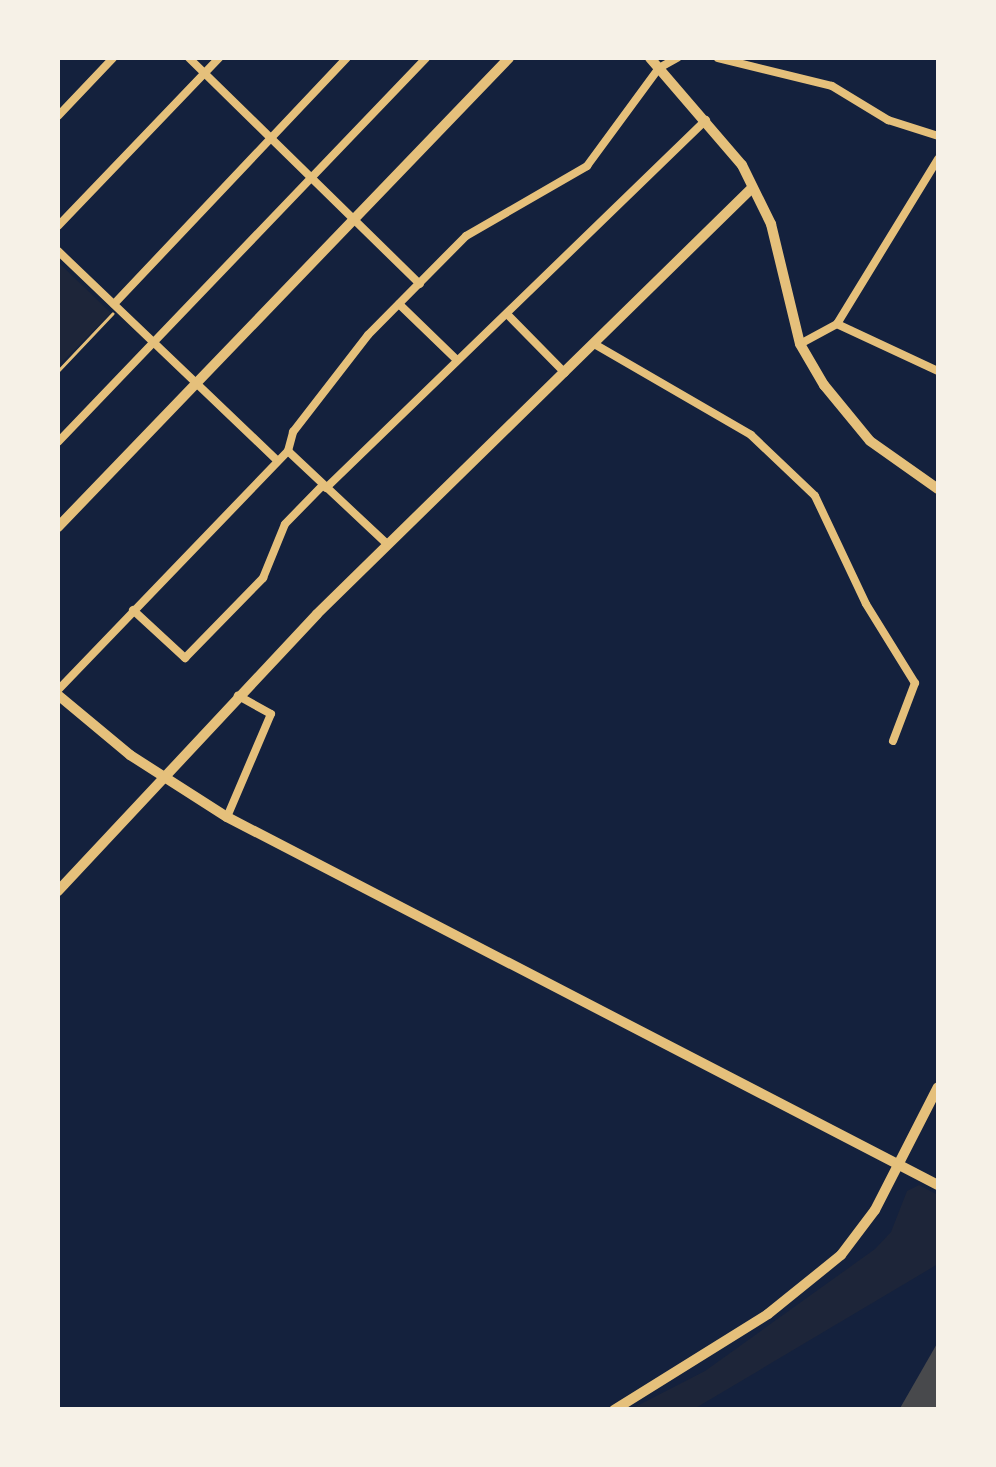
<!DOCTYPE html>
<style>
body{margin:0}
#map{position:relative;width:996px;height:1467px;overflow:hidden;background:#14213d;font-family:"Nunito Sans",sans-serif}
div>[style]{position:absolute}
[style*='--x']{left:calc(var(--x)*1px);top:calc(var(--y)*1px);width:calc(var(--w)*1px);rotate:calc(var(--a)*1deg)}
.green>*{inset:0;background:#1d2539}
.building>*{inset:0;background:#48494c}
.path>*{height:2.5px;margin:-1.25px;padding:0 1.25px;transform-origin:1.25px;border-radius:1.25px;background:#e5c07b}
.minor>*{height:8px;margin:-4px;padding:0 4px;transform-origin:4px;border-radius:4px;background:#e5c07b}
.tertiary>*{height:10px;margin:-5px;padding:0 5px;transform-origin:5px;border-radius:5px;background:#e5c07b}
span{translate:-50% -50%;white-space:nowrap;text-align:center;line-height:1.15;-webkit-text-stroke:10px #f6f1e7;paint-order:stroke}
.frame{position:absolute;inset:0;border:60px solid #f6f1e7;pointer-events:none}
</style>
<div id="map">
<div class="green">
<div style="clip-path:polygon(58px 262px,111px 313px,58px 366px)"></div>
<div style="clip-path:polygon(919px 1185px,938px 1195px,938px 1264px,694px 1409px,631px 1409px,705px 1371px,875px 1249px,891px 1232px,907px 1191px)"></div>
</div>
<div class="building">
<div style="clip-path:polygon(938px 1342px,938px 1410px,899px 1410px)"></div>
</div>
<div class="path">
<div style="--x:58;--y:371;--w:79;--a:-46.5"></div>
</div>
<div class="minor">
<div style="--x:189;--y:58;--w:323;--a:44.4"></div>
<div style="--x:718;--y:58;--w:117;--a:13.8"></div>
<div style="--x:832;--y:86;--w:66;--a:31.3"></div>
<div style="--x:888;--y:120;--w:52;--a:17.7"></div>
<div style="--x:58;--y:116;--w:80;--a:-46.5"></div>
<div style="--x:938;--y:159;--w:193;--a:121.5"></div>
<div style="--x:837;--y:324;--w:111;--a:25"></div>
<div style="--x:58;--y:226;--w:233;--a:-46.2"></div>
<div style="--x:58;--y:251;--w:303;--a:43.7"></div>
<div style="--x:114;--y:304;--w:339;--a:-46.6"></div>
<div style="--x:399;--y:304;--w:81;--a:44"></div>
<div style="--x:508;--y:315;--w:81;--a:45.5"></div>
<div style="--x:800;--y:344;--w:42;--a:-28.4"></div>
<div style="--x:596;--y:345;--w:179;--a:30.1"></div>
<div style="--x:751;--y:435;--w:88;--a:43.6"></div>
<div style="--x:815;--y:496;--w:119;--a:64.7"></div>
<div style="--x:866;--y:604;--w:93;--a:58.2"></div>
<div style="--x:915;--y:683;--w:62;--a:110.8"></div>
<div style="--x:58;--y:442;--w:532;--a:-46.22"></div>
<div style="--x:288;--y:451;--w:137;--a:43.2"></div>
<div style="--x:326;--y:488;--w:529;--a:-44.08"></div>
<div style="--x:133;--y:610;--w:71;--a:42.7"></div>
<div style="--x:185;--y:658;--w:112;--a:-45.7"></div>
<div style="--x:263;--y:578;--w:58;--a:-67.8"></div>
<div style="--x:285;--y:524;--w:54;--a:-45.7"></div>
<div style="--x:58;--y:690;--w:332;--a:-46.1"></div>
<div style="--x:288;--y:451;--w:20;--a:-75"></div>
<div style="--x:293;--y:432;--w:123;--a:-52.3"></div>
<div style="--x:368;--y:335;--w:139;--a:-45.3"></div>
<div style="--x:466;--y:236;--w:140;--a:-30"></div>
<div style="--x:587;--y:166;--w:122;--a:-53.7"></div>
<div style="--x:659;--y:68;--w:21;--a:-29"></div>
<div style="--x:227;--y:817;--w:112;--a:-66.9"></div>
<div style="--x:271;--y:714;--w:38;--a:-151"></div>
</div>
<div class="tertiary">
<div style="--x:650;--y:58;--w:141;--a:49.3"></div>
<div style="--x:742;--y:165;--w:66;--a:63.8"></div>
<div style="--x:771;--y:224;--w:123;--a:76.4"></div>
<div style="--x:800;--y:344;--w:48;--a:59.7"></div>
<div style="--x:824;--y:385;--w:72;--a:50.6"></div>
<div style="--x:870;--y:441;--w:83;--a:35.2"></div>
<div style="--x:58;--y:527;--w:651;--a:-46.12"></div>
<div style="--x:58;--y:695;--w:94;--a:39.8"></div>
<div style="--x:130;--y:755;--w:115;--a:32.6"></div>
<div style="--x:227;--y:817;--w:801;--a:27.37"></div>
<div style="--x:58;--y:891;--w:379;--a:-46.9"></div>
<div style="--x:317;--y:614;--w:609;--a:-44.4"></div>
<div style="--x:614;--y:1410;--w:181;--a:-31.9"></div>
<div style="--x:768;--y:1314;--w:94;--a:-38.9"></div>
<div style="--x:841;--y:1255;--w:56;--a:-52.9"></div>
<div style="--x:875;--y:1210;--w:138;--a:-62.9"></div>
</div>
<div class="frame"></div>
</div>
